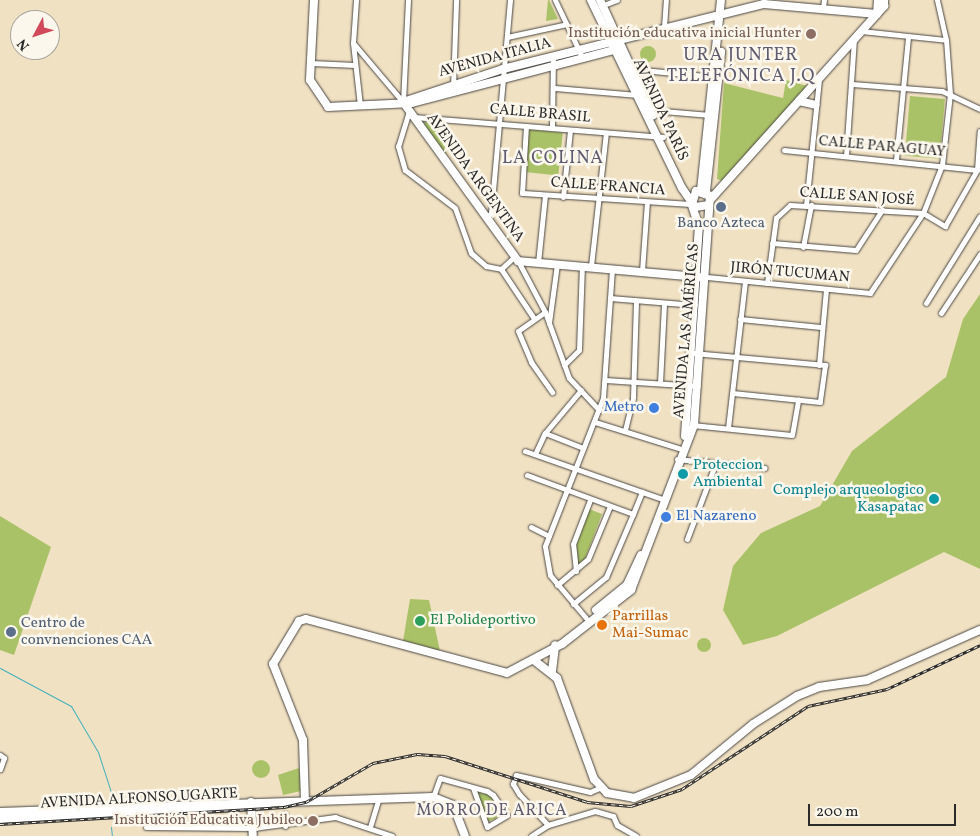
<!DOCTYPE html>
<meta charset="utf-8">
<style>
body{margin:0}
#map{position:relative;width:980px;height:836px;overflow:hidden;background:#f1e1c3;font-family:Vollkorn,serif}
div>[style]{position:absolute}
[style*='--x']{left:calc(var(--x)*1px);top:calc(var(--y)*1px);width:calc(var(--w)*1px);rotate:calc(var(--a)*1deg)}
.green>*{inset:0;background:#aac267;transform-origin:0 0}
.round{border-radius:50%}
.stream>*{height:1px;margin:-0.5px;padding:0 0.5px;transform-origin:0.5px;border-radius:0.5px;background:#42b1bd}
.roads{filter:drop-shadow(0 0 1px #494642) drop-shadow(0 0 1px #494642)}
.street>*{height:5px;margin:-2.5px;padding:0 2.5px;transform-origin:2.5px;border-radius:2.5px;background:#fff}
.secondary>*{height:8px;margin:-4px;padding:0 4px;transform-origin:4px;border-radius:4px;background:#fff}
.primary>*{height:8px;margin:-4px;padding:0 4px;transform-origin:4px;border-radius:4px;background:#fff}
.rail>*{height:3px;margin-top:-1.5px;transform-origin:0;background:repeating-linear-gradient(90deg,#fbf7ec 0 4px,#2b2b2b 0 8px);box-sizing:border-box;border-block:1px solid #2b2b2b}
.dots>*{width:14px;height:14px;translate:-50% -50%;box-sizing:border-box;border:2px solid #fbf7ec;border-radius:50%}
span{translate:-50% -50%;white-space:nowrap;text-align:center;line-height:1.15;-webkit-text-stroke:5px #fbf7ec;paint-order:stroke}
.education-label{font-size:15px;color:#785e54}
.right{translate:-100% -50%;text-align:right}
.street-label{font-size:15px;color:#2b2b2b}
.service-label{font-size:15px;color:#4e5e75}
.left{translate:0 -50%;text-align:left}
.shop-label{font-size:15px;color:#366cbe}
.culture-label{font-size:15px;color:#0d838f}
.food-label{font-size:15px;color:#c56008}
.leisure-label{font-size:15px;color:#27864d}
.neighbourhood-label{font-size:16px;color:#5e5b71;letter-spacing:1px}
.quarter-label{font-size:18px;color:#5e5b71;letter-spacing:1px}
.north{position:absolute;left:10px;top:10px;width:50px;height:50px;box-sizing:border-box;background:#fbf7ec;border:1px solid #a8a59f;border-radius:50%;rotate:230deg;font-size:14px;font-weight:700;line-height:20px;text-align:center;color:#2b2b2b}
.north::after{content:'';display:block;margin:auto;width:18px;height:22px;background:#d1495b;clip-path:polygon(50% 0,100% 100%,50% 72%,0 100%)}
.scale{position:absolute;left:808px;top:804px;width:148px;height:22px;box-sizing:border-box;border:2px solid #2b2b2b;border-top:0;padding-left:6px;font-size:15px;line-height:18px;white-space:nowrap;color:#2b2b2b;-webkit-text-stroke:4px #fbf7ec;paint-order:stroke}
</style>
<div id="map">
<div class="green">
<div style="clip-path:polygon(548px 0,549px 0,558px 19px,546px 21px)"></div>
<div class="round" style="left:640px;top:46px;width:16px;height:16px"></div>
<div style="clip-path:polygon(786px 80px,807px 86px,725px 182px,717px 179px,724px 83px,783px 98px)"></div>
<div style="left:910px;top:96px;width:35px;height:60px;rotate:5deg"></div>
<div style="clip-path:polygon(422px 122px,447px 123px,446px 155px)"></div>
<div style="left:527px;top:129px;width:36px;height:43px;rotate:6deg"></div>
<div style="clip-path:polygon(980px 294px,980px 569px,944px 552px,777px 636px,743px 645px,723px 610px,733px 566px,761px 533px,820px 506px,852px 451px,946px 377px,963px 319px)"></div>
<div style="clip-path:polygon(589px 509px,602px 514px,585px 559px,576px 568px,573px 555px)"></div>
<div style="clip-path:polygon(0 516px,51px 547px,14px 655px,0 650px)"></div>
<div style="clip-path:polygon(410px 599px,429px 600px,440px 651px,403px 641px)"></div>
<div class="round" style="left:697px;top:638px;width:14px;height:14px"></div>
<div class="round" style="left:252px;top:760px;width:18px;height:18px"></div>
<div style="clip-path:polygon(299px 768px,301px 791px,283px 795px,278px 775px)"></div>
<div style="clip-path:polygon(476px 792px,491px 795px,503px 815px,487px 822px)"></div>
</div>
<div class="stream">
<div style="--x:0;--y:668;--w:81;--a:28.2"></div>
<div style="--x:71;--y:706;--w:53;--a:59.6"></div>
<div style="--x:98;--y:752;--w:45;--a:72"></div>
<div style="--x:111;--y:827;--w:9;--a:84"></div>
</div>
<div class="roads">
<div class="street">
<div style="--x:356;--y:0;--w:43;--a:94"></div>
<div style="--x:353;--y:43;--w:62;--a:83.6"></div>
<div style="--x:555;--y:0;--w:65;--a:64.6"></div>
<div style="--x:601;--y:6;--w:17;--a:-21"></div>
<div style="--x:823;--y:7;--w:7;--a:-82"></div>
<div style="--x:664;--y:27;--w:27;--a:-86"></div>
<div style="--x:861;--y:31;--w:85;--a:6"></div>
<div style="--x:507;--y:37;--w:61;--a:-12.2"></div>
<div style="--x:354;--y:44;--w:76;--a:49.8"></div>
<div style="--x:311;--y:63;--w:44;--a:2.6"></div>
<div style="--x:632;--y:69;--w:84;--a:5.4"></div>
<div style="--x:852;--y:84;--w:90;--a:4.4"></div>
<div style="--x:942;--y:91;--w:42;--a:25.3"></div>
<div style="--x:453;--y:88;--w:88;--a:-88"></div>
<div style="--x:555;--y:88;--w:83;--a:4.8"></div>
<div style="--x:403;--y:102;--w:102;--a:-87.2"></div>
<div style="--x:651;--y:110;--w:59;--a:4.8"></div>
<div style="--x:409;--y:111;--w:37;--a:107"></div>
<div style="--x:398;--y:146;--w:25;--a:74"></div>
<div style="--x:405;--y:170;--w:63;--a:37.2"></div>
<div style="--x:455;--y:208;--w:48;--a:70.4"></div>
<div style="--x:471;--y:253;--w:20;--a:41"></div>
<div style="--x:486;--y:266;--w:15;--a:11"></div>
<div style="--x:414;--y:117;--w:250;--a:4.6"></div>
<div style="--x:526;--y:126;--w:67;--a:93.4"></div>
<div style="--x:522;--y:193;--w:170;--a:3.7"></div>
<div style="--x:552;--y:128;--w:71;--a:-89.2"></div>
<div style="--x:784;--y:150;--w:194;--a:5.9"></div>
<div style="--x:846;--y:156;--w:116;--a:-86.1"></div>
<div style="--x:896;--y:160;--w:124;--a:-84.4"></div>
<div style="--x:563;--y:197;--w:67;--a:-84"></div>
<div style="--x:806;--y:205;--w:127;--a:-84.1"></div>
<div style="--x:487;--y:217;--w:6;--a:-45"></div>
<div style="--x:491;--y:213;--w:214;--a:-84.9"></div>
<div style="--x:772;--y:243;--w:84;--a:4.8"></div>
<div style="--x:856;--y:250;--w:48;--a:-57"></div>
<div style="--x:803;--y:247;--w:43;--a:-79.2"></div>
<div style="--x:515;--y:256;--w:19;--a:137"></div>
<div style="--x:501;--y:269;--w:58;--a:56.3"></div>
<div style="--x:518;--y:261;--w:58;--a:62.1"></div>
<div style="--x:545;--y:312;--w:70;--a:70"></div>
<div style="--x:569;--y:378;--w:44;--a:46.8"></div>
<div style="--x:538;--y:263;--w:68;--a:-84.1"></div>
<div style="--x:591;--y:266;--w:134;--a:-83.6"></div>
<div style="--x:642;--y:271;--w:69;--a:-85.9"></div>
<div style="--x:707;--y:277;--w:164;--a:5.6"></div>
<div style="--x:870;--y:293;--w:96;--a:-56.5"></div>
<div style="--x:923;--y:213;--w:52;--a:-68.4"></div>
<div style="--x:942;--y:165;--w:71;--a:-83.6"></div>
<div style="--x:950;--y:94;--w:54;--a:-94.2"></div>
<div style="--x:946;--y:40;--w:41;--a:-102.7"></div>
<div style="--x:767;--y:283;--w:66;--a:-82.1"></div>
<div style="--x:776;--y:218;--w:19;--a:-43"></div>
<div style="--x:790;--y:205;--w:133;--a:3.4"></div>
<div style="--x:923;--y:213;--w:26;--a:31"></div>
<div style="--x:945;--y:226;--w:64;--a:-60.3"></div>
<div style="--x:977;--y:170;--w:39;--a:-86"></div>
<div style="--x:610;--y:298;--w:85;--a:4.7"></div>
<div style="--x:926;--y:303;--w:102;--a:-58.2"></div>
<div style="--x:545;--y:312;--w:33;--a:145"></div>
<div style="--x:518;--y:331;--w:34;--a:67"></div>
<div style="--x:531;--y:362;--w:37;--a:55"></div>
<div style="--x:941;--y:313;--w:71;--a:-56.5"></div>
<div style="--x:740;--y:319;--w:81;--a:5.6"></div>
<div style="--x:549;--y:323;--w:60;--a:-82.3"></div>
<div style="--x:693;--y:353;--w:133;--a:5.2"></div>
<div style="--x:825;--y:365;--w:37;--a:98"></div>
<div style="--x:820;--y:402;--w:88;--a:-174.2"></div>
<div style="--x:564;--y:365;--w:21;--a:-45"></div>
<div style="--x:579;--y:350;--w:84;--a:-88"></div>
<div style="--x:819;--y:365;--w:76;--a:-84.7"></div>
<div style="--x:605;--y:380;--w:93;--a:3.7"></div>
<div style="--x:660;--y:383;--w:80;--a:-87.1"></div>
<div style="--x:595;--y:422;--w:90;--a:17.4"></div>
<div style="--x:692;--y:425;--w:100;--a:5.7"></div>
<div style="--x:792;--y:435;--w:36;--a:-80"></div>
<div style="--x:728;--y:428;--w:148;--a:-83.4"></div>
<div style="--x:625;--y:430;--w:34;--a:-76"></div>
<div style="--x:633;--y:397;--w:96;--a:-88.2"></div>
<div style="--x:545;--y:433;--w:41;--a:21.5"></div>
<div style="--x:525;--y:451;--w:148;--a:19.3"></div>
<div style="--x:535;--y:454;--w:23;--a:-65"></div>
<div style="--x:545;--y:433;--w:56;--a:-50.1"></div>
<div style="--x:677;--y:459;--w:88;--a:5.8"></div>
<div style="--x:527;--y:475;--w:113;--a:20.2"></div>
<div style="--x:633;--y:514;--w:24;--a:-68"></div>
<div style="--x:531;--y:527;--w:20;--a:27"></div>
<div style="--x:687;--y:539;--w:79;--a:-69.3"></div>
<div style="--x:576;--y:571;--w:27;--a:-96"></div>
<div style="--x:573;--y:544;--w:47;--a:-68.9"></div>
<div style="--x:557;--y:585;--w:40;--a:-40"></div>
<div style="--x:588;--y:559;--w:57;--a:-67.5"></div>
<div style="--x:573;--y:604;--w:43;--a:-39.3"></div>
<div style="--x:606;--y:577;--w:69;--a:-66.8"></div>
<div style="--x:586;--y:618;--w:56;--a:-129.9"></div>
<div style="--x:550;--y:575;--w:29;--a:-100"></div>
<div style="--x:545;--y:546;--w:159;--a:-68.6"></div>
<div style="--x:603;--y:398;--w:130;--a:-86"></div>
<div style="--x:0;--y:755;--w:5;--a:37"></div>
<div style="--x:4;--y:758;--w:12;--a:110"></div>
<div style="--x:433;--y:797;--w:20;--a:-70"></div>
<div style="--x:440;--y:778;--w:49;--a:15.5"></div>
<div style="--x:487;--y:791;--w:7;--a:34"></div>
<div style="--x:493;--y:795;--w:24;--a:55"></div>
<div style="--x:507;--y:815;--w:23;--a:149"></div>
<div style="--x:487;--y:827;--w:41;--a:-109.7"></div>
<div style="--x:548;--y:825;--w:42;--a:-133.1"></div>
<div style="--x:519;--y:794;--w:12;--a:-121"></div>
<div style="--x:513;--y:784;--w:9;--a:-72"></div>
<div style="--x:516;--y:775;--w:76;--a:12.9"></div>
<div style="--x:590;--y:792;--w:12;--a:-24"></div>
<div style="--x:285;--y:826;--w:12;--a:-90"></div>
<div style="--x:146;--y:827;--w:107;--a:0.5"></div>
<div style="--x:253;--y:828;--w:83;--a:-7.6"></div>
<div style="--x:335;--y:817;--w:60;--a:18.4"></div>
<div style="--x:370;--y:827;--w:30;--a:-73"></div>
<div style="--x:531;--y:836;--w:20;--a:-33"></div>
<div style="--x:548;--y:825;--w:49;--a:-16.6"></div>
<div style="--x:595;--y:811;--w:19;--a:16"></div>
<div style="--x:613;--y:816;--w:10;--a:66"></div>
<div style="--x:617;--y:825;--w:22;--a:30"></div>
</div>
<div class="secondary">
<div style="--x:314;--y:0;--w:80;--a:92.9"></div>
<div style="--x:310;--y:80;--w:32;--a:56"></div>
<div style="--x:328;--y:107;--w:84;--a:-2.7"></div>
<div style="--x:412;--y:103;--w:217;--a:-14.7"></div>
<div style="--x:591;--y:0;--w:209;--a:64.2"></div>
<div style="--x:682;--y:188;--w:23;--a:56"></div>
<div style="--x:695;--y:207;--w:14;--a:-8"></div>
<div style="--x:600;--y:0;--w:127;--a:65.3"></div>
<div style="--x:877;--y:14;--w:14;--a:-86"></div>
<div style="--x:799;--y:101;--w:17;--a:13"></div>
<div style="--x:403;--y:102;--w:105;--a:-18.3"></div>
<div style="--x:503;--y:69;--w:269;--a:-14"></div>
<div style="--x:764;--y:4;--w:113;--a:5.1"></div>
<div style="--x:403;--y:102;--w:196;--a:54.1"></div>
<div style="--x:518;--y:261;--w:182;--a:5.1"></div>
<div style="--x:701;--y:190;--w:191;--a:-84"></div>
<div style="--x:706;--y:191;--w:140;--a:-83.8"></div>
<div style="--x:710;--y:200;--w:261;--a:-48.1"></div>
<div style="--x:884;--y:6;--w:6;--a:-90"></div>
<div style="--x:685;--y:436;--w:209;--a:-86.2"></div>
<div style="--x:699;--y:227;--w:23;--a:-108"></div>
<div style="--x:596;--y:610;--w:40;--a:-39"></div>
<div style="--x:627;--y:585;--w:33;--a:-65"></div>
<div style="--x:535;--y:661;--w:28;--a:38"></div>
<div style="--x:557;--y:678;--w:108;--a:69.9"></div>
<div style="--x:594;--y:779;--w:19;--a:47"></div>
<div style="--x:607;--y:793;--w:27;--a:10"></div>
<div style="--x:634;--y:798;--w:61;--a:-22"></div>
<div style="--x:691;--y:775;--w:80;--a:-39.4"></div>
<div style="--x:753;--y:724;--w:52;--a:-32.5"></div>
<div style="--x:797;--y:696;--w:24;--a:-22"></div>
<div style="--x:819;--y:687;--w:49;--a:-8.3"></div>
<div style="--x:867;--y:680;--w:124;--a:-23.9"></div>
<div style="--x:552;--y:671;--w:26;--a:-83"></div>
<div style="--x:305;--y:801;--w:61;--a:-91.9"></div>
<div style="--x:303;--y:740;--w:82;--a:-111.5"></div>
<div style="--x:273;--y:664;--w:50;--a:-58.8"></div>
<div style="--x:299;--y:621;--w:7;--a:-16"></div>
<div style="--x:306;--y:619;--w:208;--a:15"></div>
<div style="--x:507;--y:673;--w:62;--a:-27.8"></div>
<div style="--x:562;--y:644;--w:88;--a:-38"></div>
<div style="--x:631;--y:590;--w:177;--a:-69.1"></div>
<div style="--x:694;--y:425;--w:230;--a:-86"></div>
<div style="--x:710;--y:196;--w:15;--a:-160"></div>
<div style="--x:696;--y:191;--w:14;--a:107"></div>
<div style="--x:251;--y:802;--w:34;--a:87"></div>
</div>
<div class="primary">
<div style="--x:0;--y:812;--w:433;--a:-2"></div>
<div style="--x:433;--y:797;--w:22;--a:22"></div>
<div style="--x:453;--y:805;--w:33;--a:69"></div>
<div style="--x:0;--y:819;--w:268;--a:-3"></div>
</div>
</div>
<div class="rail">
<div style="--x:0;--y:824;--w:285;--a:-3.4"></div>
<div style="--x:284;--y:807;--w:23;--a:-13"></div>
<div style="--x:306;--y:802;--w:78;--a:-30.2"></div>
<div style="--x:373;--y:763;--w:45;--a:-11.6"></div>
<div style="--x:417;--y:754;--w:28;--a:4"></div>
<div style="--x:445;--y:756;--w:149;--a:17.9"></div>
<div style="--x:587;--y:802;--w:44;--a:5.2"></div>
<div style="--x:631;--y:806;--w:54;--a:-18.4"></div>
<div style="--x:682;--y:789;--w:151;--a:-33.4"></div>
<div style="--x:808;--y:706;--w:81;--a:-12.1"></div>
<div style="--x:887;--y:689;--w:103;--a:-25.3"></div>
</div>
<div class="dots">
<div style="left:811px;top:34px;background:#8d6e63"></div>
<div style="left:721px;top:207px;background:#5c6f8a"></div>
<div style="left:654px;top:408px;background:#3f7fe0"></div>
<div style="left:683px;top:474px;background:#0f9aa8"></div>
<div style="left:934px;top:499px;background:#0f9aa8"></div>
<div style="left:666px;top:517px;background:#3f7fe0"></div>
<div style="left:420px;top:621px;background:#2e9e5b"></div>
<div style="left:602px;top:625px;background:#e8710a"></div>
<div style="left:11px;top:632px;background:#5c6f8a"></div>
<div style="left:313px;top:821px;background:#8d6e63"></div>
</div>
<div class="education-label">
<span class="right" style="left:801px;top:34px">Institución educativa inicial Hunter</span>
<span class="right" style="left:303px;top:821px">Institución Educativa Jubileo</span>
</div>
<div class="street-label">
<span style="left:495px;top:58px;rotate:-15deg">AVENIDA ITALIA</span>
<span style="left:660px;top:110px;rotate:65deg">AVENIDA PARÍS</span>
<span style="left:540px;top:114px;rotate:5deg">CALLE BRASIL</span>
<span style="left:882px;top:147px;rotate:5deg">CALLE PARAGUAY</span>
<span style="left:475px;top:178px;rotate:54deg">AVENIDA ARGENTINA</span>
<span style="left:608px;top:187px;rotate:4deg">CALLE FRANCIA</span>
<span style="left:857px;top:197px;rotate:4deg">CALLE SAN JOSÉ</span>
<span style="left:790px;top:273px;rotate:5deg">JIRÓN TUCUMAN</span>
<span style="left:687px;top:331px;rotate:-85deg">AVENIDA LAS AMÉRICAS</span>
<span style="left:139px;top:799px;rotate:-3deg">AVENIDA ALFONSO UGARTE</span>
</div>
<div class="service-label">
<span style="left:721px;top:224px">Banco Azteca</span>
<span class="left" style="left:21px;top:632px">Centro de<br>convnenciones CAA</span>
</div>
<div class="shop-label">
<span class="right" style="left:644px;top:408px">Metro</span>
<span class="left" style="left:676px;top:517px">El Nazareno</span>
</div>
<div class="culture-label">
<span class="left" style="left:693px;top:474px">Proteccion<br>Ambiental</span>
<span class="right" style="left:924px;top:499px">Complejo arqueologico<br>Kasapatac</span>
</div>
<div class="food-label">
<span class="left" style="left:612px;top:625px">Parrillas<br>Mai-Sumac</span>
</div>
<div class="leisure-label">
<span class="left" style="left:430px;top:621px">El Polideportivo</span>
</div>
<div class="neighbourhood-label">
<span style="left:492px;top:811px">MORRO DE ARICA</span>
</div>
<div class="quarter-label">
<span style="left:741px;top:67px">URA JUNTER<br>TELEFÓNICA J.Q</span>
<span style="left:553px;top:159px">LA COLINA</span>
</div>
<div class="north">N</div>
<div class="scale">200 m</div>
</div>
